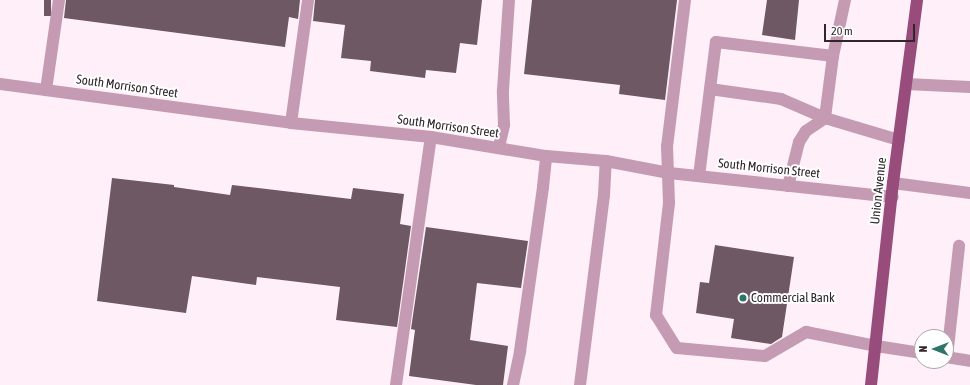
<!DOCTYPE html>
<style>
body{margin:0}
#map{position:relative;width:970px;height:385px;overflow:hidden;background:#ffeff8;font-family:"Asap Condensed",sans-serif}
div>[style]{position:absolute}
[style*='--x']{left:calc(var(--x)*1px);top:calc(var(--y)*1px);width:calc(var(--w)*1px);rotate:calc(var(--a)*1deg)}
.building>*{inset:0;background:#6d5864;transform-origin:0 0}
.lane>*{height:12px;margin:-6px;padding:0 6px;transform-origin:6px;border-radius:6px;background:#c59ab3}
.street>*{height:12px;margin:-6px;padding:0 6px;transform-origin:6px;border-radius:6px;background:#c59ab3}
.primary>*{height:12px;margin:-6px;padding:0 6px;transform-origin:6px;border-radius:6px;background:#974c7b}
.dots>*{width:11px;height:11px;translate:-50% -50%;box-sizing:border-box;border:2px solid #fff;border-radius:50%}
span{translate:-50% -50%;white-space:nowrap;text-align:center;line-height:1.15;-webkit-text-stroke:4px #fff;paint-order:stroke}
.street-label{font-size:13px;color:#30262b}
.poi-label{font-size:13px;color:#30262b}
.left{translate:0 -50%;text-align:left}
.north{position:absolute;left:914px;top:329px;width:40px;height:40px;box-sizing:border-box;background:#fff;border:1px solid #aca8aa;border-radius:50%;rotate:270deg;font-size:11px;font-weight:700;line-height:16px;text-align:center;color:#30262b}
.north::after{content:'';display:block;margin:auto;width:14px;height:18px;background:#2e7469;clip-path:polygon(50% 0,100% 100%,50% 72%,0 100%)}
.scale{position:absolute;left:824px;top:24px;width:91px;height:18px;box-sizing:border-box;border:2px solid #30262b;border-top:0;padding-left:5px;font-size:12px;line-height:14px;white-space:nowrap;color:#30262b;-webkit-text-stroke:3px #fff;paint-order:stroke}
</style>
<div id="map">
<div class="building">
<div style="left:44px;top:0;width:7px;height:16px"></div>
<div style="clip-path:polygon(66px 0,300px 0,298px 19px,289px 17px,285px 47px,64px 18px)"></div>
<div style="clip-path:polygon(315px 0,482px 0,477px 45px,460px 43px,456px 73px,426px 70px,425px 78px,370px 71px,371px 61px,341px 58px,345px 25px,313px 21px)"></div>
<div style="clip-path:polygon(532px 0,677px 0,665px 100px,619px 94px,620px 85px,524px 74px)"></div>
<div style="clip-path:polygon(767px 0,799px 0,795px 40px,762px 35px)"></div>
<div style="clip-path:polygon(112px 178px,174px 185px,174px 187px,230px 195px,232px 185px,351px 199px,353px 188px,404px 194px,400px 224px,411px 226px,397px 327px,336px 320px,340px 287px,257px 277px,256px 285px,192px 276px,186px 313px,97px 301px)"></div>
<div style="clip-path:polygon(426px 227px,528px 241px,521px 288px,477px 283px,470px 340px,508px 346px,503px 385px,476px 385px,409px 376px,415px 330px,411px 329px)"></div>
<div style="clip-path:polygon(715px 245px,794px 257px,782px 337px,771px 344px,731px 338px,734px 319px,696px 313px,700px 282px,709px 283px)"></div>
</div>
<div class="lane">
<div style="--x:685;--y:0;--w:147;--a:97"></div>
<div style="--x:667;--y:146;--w:57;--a:88"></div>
<div style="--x:669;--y:203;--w:113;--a:96.6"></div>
<div style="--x:656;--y:315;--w:39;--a:58"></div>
<div style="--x:677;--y:348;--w:88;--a:5.2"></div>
<div style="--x:765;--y:356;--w:48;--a:-30.3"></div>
<div style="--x:806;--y:332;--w:71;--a:11.3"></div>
<div style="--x:876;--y:346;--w:47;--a:8.7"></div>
<div style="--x:845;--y:0;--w:57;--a:102.1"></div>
<div style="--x:833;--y:56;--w:63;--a:97.4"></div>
<div style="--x:825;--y:118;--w:77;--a:16.6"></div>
<div style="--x:906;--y:84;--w:64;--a:2.7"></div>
<div style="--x:710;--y:89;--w:72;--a:8"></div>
<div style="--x:781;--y:99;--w:48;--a:23.4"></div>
<div style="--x:46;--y:90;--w:91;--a:-81.8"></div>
<div style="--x:291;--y:123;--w:124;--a:-82.1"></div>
<div style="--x:499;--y:147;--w:23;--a:-77"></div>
<div style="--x:504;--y:125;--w:35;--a:-92"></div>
<div style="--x:503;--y:90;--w:90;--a:-86.2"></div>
<div style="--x:699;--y:176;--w:135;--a:-82.8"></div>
<div style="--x:716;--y:42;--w:118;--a:6.8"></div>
<div style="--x:893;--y:183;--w:78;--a:7.4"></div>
<div style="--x:788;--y:186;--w:45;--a:-76"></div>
<div style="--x:799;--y:142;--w:13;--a:-58"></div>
<div style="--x:806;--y:131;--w:23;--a:-34"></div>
<div style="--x:946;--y:357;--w:24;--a:9"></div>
<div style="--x:947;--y:357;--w:112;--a:-83.8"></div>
<div style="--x:396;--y:385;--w:250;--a:-82"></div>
<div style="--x:513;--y:385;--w:35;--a:-78"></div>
<div style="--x:520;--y:351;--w:166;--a:-82"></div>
<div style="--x:543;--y:187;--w:31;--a:-84"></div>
<div style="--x:580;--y:385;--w:192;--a:-82.8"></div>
<div style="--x:604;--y:195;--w:34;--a:-87"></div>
</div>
<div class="street">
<div style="--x:0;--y:84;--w:294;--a:7.6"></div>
<div style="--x:291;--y:123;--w:141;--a:5.7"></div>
<div style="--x:431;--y:137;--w:117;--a:9.4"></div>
<div style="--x:546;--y:156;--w:60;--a:4.8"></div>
<div style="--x:606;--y:161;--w:64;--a:10.8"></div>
<div style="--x:669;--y:173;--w:225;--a:6.1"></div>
</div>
<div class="primary">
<div style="--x:871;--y:385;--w:203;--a:-83.8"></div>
<div style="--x:893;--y:183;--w:185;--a:-82.5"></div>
</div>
<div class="dots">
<div style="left:743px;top:298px;background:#2e7469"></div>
</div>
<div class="street-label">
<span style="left:127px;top:87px;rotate:8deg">South Morrison Street</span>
<span style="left:448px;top:127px;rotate:8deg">South Morrison Street</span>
<span style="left:769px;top:169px;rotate:6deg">South Morrison Street</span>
<span style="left:879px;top:191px;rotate:-84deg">Union Avenue</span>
</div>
<div class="poi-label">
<span class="left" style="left:751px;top:298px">Commercial Bank</span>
</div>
<div class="north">N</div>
<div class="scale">20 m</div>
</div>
